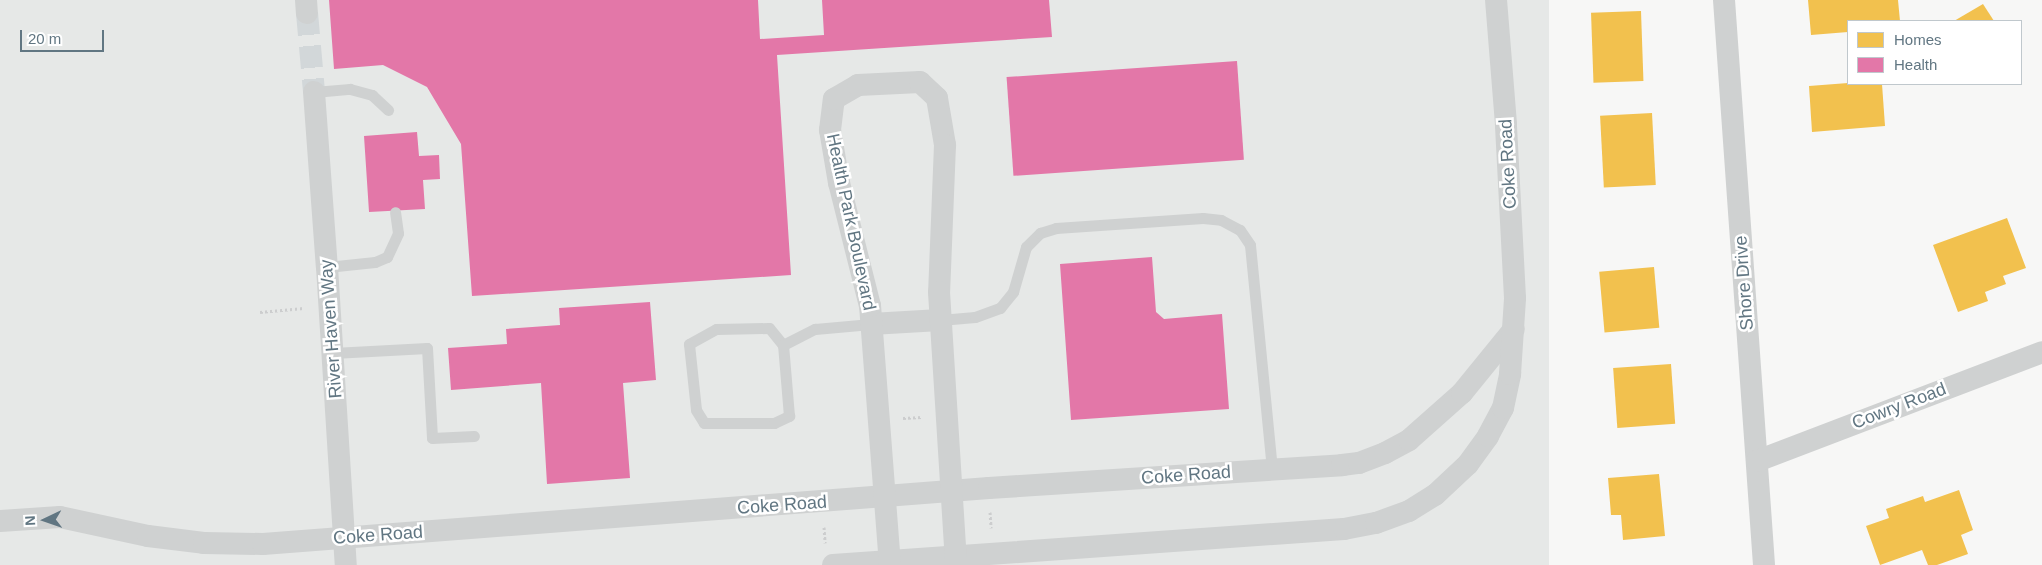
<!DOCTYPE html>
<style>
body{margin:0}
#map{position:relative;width:2042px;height:565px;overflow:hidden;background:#f7f7f6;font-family:Arial,sans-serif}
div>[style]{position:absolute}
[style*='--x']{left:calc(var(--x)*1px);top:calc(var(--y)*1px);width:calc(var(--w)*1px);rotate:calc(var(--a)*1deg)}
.built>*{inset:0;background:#e6e8e7;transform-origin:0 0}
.homes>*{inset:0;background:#f2c14e;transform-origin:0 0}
.health>*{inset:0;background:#e377a8;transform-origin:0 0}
.minor-tunnel>*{height:22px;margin-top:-11px;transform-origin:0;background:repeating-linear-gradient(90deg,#d2d7d9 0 22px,transparent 0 33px)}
.path>*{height:3px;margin-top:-1.5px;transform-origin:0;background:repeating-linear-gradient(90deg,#cccdce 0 2.5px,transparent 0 5px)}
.service>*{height:11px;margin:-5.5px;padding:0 5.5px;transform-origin:5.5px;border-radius:5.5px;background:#cfd1d1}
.minor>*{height:22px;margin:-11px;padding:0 11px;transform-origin:11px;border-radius:11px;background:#cfd1d1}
span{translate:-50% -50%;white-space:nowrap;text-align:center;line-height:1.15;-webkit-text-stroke:5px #fff;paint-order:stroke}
.street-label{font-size:18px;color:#617682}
.legend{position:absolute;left:1847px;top:20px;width:175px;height:65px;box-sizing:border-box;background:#fff;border:1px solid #c0c8cd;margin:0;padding:6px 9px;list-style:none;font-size:15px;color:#617682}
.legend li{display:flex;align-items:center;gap:10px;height:25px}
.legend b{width:25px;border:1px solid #c0c8cd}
.north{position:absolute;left:20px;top:495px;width:50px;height:50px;-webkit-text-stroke:4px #fff;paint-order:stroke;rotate:267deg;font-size:14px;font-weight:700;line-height:20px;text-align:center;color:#617682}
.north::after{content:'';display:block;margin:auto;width:18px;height:22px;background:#617682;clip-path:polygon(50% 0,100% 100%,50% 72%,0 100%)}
.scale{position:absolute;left:20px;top:30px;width:84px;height:22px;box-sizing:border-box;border:2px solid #617682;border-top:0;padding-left:6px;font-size:15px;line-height:18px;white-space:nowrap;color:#617682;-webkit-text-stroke:4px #fff;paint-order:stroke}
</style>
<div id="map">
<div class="built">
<div style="left:0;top:0;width:1549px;height:565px"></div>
</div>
<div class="homes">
<div style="clip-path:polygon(1808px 0,1898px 0,1900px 21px,1848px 21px,1848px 32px,1811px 35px)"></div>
<div style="clip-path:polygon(1983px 4px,1994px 21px,1954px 21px)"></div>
<div style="left:1641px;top:11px;width:70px;height:50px;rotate:88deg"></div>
<div style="clip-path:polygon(1848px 83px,1882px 84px,1885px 126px,1812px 132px,1809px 86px)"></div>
<div style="left:1652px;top:113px;width:72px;height:52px;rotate:87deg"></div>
<div style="clip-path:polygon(2007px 218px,2026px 268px,2003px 276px,2006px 284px,1985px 292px,1988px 301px,1958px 312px,1933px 245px)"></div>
<div style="left:1654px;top:267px;width:61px;height:55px;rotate:85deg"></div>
<div style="left:1671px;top:364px;width:60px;height:58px;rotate:86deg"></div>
<div style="clip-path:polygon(1659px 474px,1665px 536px,1623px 540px,1621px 515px,1611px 515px,1608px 478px)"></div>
<div style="clip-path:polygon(1959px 490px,1973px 530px,1961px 535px,1968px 554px,1937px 565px,1928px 565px,1922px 550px,1880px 565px,1866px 526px,1889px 518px,1886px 509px,1923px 496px,1925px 502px)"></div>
</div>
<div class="health">
<div style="clip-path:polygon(329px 0,758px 0,760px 39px,824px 35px,822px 0,1049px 0,1052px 37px,777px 55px,791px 275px,472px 296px,461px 144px,427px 87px,383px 65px,334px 69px)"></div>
<div style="left:1237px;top:61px;width:99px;height:231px;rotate:86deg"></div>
<div style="clip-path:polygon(417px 132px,419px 156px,439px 155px,440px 179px,423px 180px,425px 209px,369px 212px,364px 136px)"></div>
<div style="clip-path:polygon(1152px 257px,1156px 312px,1164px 319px,1222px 314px,1229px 409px,1071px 420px,1060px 264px)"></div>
<div style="clip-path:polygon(650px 302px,656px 380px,623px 383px,630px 478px,547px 484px,541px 383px,451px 390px,448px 348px,507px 344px,506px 329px,560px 325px,559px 308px)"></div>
</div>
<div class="minor-tunnel">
<div style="--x:307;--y:13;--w:79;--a:84.9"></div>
</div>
<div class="path">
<div style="--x:260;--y:312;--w:44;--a:-5.2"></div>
<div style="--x:903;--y:418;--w:19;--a:-3"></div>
<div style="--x:990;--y:512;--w:16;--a:86"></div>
<div style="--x:824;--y:527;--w:16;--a:86"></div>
</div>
<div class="service">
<div style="--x:314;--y:92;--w:36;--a:-5"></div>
<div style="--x:350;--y:89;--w:23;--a:15"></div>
<div style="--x:372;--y:95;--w:22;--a:43"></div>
<div style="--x:327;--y:267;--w:48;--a:-5.9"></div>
<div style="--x:375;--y:262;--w:13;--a:-23"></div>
<div style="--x:387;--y:257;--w:26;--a:-65"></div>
<div style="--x:398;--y:233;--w:21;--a:-98"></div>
<div style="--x:940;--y:320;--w:35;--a:-5"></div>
<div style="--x:975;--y:317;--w:27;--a:-20"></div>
<div style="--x:1000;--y:308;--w:21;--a:-51"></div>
<div style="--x:1013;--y:292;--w:47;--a:-73.9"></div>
<div style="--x:1026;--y:247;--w:20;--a:-45"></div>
<div style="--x:1040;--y:233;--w:17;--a:-17"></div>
<div style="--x:1056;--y:228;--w:147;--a:-3.9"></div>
<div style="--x:1203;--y:218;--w:18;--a:6"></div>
<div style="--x:1221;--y:220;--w:21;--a:28"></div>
<div style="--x:1240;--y:230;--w:18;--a:56"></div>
<div style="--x:1250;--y:245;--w:225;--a:84.4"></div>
<div style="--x:783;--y:345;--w:22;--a:-129"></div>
<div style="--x:769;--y:328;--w:53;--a:178.9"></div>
<div style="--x:716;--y:329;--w:31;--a:151"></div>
<div style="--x:689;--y:344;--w:66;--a:83.9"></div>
<div style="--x:696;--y:410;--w:15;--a:58"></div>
<div style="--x:704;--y:423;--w:70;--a:0"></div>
<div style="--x:774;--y:423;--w:17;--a:-25"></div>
<div style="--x:789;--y:416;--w:71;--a:-94.8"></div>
<div style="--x:783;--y:345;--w:36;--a:-27"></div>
<div style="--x:815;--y:329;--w:56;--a:-5.1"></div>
<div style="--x:333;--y:353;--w:94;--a:-3"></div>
<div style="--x:427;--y:348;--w:90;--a:86.8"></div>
<div style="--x:432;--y:438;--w:42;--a:-2.7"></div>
</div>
<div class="minor">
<div style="--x:306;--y:0;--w:13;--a:86"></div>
<div style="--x:1724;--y:0;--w:566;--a:85.95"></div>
<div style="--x:314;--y:92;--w:175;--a:85.8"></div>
<div style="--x:327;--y:267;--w:299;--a:86.4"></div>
<div style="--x:871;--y:324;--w:69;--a:-3.3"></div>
<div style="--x:1757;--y:461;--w:305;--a:-20.9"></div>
<div style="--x:0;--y:521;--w:60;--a:-3.8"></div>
<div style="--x:60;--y:517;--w:90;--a:12.2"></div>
<div style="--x:148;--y:536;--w:56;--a:7.1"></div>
<div style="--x:204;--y:543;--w:59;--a:1"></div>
<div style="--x:263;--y:544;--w:728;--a:-4.41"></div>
<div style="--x:989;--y:488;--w:354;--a:-3.7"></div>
<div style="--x:1342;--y:465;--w:17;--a:-7"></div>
<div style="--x:1359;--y:463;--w:28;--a:-21"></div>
<div style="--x:1385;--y:453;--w:27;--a:-28"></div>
<div style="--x:1409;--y:440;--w:71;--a:-41.6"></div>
<div style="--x:1462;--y:393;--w:82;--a:-50.9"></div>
<div style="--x:833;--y:565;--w:512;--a:-4.03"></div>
<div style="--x:1344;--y:529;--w:33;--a:-11"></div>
<div style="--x:1376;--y:523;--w:35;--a:-20"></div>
<div style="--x:1409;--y:511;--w:31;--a:-32"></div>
<div style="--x:1435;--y:495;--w:45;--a:-43.2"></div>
<div style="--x:1468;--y:464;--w:34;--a:-54"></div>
<div style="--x:1488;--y:436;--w:32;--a:-62"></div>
<div style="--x:1503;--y:408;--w:35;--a:-78"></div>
<div style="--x:1510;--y:374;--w:76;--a:-86.2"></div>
<div style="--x:1515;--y:298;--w:174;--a:-93"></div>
<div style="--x:1506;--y:124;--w:124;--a:-94.6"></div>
<div style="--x:890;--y:565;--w:260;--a:-94.4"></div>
<div style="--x:870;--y:306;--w:127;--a:-104.1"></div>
<div style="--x:839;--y:183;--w:54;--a:-99.6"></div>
<div style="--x:830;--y:130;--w:31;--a:-83"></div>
<div style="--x:834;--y:99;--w:28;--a:-30"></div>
<div style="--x:858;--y:85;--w:62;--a:-2.8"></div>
<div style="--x:920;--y:82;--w:23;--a:43"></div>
<div style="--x:937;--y:98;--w:48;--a:80.3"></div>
<div style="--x:945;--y:145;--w:147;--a:92.3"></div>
<div style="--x:939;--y:292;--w:274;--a:86.4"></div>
</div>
<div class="street-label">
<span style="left:1508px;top:164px;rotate:-93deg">Coke Road</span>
<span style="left:851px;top:222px;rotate:78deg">Health Park Boulevard</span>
<span style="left:1744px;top:283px;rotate:-94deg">Shore Drive</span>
<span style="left:331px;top:329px;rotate:-94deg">River Haven Way</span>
<span style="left:1899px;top:406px;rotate:-21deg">Cowry Road</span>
<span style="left:1186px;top:475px;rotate:-4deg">Coke Road</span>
<span style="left:782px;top:505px;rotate:-4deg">Coke Road</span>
<span style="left:378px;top:535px;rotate:-4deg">Coke Road</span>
</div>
<ul class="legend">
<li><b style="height:14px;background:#f2c14e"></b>Homes</li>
<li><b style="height:14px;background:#e377a8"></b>Health</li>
</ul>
<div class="north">N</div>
<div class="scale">20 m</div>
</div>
